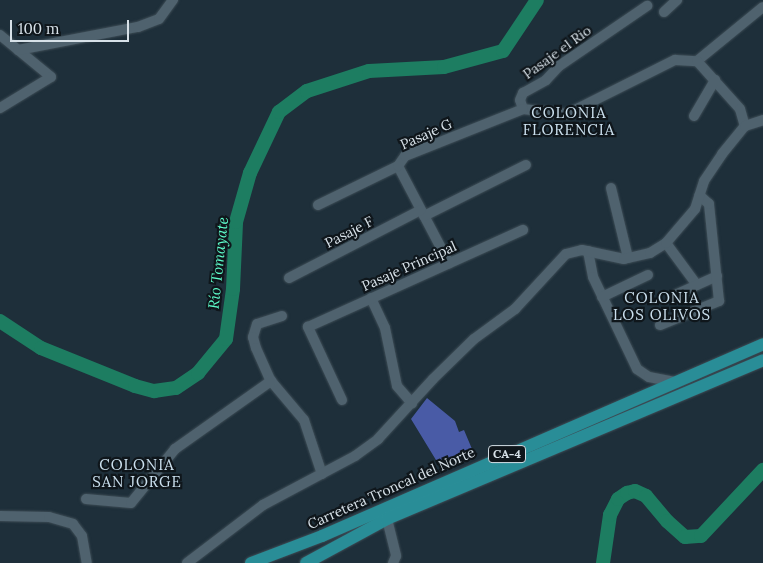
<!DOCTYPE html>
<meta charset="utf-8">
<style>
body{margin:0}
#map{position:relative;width:763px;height:563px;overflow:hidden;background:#1e2f3a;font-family:Lora,serif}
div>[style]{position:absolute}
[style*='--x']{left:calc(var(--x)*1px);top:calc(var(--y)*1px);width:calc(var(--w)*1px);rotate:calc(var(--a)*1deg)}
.river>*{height:14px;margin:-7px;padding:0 7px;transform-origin:7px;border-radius:7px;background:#1d7d61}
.building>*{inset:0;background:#495ba6}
.roads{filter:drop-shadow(0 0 1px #3d4c55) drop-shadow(0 0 1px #3d4c55)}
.minor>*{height:10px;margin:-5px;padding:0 5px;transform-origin:5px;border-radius:5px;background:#4f626e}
.major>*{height:12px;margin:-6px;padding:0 6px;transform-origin:6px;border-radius:6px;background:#298d97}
span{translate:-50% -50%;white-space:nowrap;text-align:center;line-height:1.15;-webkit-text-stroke:4.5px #0f161b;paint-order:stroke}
.shield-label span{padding:1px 4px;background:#0f161b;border:1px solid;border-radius:4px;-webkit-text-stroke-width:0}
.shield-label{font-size:12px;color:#d7e1e8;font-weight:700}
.street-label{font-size:14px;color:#d7e1e8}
.neighbourhood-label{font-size:15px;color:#cce1ef;letter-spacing:1px}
.water-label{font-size:15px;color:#5efdcb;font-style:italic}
.scale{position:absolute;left:10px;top:20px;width:119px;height:22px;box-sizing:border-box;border:2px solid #d7e1e8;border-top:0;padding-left:6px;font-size:15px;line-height:18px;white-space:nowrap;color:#d7e1e8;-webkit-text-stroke:4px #0f161b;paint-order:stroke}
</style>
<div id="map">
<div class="river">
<div style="--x:0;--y:321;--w:49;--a:33.4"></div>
<div style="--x:41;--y:348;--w:101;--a:22"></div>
<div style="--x:135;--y:386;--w:20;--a:15"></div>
<div style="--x:154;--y:391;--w:22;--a:-8"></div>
<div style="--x:176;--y:388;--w:27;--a:-34"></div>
<div style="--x:198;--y:373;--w:44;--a:-50.5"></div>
<div style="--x:226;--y:339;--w:50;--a:-82"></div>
<div style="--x:233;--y:289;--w:67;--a:-87.4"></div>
<div style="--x:236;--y:222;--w:51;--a:-74.1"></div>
<div style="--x:250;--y:173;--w:68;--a:-64.6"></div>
<div style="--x:279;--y:112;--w:35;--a:-37"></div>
<div style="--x:307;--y:91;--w:65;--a:-17.9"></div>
<div style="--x:369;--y:71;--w:75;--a:-3.1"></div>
<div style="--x:444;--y:67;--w:61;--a:-15.2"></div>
<div style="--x:503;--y:51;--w:61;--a:-56.3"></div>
<div style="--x:603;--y:563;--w:49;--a:-81.7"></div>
<div style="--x:610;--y:515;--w:18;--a:-63"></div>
<div style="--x:618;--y:499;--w:11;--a:-34"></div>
<div style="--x:627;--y:493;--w:8;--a:-14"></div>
<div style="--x:635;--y:491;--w:12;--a:24"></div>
<div style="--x:646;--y:496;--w:33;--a:50"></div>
<div style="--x:667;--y:521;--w:24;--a:42"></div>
<div style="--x:685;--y:537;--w:16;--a:-4"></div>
<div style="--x:701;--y:536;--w:91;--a:-46.8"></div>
</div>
<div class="building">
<div style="clip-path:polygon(427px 398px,455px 421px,459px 432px,464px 430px,472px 449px,439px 465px,411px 419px)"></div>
</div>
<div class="roads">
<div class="minor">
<div style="--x:664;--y:12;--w:18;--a:-43"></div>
<div style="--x:0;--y:35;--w:66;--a:39.5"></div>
<div style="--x:51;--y:77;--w:60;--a:148.7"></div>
<div style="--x:18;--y:50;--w:122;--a:-10.9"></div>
<div style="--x:138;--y:27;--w:22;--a:-21"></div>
<div style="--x:159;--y:19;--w:24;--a:-54"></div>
<div style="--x:697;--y:61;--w:85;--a:-39.3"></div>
<div style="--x:523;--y:109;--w:44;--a:6.5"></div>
<div style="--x:567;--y:114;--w:121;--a:-26.6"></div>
<div style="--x:675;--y:60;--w:22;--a:3"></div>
<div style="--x:697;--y:61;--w:64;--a:48.1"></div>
<div style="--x:740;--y:109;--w:18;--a:74"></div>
<div style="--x:523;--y:109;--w:9;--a:-108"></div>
<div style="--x:520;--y:100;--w:8;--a:-67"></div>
<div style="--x:523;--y:93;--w:26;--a:-29"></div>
<div style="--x:546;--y:80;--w:19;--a:-47"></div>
<div style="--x:559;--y:66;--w:107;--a:-34.3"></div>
<div style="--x:694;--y:116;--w:42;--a:-59.7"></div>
<div style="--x:398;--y:166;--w:110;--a:62.3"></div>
<div style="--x:611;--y:188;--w:72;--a:76.3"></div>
<div style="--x:318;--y:205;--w:89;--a:-26"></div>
<div style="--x:398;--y:166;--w:12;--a:-55"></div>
<div style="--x:405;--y:156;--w:127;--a:-21.7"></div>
<div style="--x:424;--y:216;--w:114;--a:-26.6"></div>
<div style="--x:666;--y:243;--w:52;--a:53.6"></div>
<div style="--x:588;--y:251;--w:26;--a:79"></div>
<div style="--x:593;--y:277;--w:102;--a:64.4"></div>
<div style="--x:637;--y:369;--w:14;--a:34"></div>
<div style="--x:649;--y:377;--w:25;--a:11"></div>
<div style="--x:289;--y:278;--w:148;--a:-27.3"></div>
<div style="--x:677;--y:294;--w:44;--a:-24.2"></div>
<div style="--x:602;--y:297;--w:51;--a:-25.6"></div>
<div style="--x:371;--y:298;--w:33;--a:65"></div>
<div style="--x:385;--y:328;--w:59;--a:78.3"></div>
<div style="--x:397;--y:386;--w:23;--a:49"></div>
<div style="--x:282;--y:316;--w:26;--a:162"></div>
<div style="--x:257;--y:324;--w:14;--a:107"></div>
<div style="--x:253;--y:337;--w:11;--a:75"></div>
<div style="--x:256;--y:348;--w:36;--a:66"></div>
<div style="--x:271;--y:381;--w:51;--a:49.8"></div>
<div style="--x:304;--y:420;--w:57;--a:71.6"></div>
<div style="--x:660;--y:325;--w:64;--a:-22.1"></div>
<div style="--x:719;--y:301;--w:98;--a:-95.9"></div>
<div style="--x:709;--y:204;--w:13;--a:-138"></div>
<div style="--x:342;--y:400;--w:81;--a:-115"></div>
<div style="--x:308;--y:327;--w:236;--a:-24.3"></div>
<div style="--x:86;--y:499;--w:45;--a:5.1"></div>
<div style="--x:131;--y:503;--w:70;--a:-50.8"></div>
<div style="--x:175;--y:449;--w:118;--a:-35.3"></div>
<div style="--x:0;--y:516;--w:49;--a:1.2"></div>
<div style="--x:49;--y:517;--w:25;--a:16"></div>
<div style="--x:73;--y:524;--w:15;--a:53"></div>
<div style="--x:82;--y:536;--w:27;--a:80"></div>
<div style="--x:387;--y:519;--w:38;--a:76"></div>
<div style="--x:396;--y:556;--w:8;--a:113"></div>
<div style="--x:187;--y:563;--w:96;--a:-37.3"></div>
<div style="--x:263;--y:505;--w:104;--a:-28"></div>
<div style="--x:355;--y:456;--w:29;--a:-36"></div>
<div style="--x:378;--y:439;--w:81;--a:-47.5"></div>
<div style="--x:433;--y:379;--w:57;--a:-44.3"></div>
<div style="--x:474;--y:339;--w:51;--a:-36.2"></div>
<div style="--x:515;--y:309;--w:75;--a:-47.2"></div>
<div style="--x:566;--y:254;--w:16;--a:-14"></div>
<div style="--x:582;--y:250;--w:43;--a:12.1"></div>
<div style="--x:624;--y:259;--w:27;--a:-13"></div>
<div style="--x:650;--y:253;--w:19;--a:-32"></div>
<div style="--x:666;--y:243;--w:45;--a:-49.5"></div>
<div style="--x:695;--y:209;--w:29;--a:-72"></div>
<div style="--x:704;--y:181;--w:32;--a:-56"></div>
<div style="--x:722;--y:154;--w:36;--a:-51"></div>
<div style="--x:745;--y:126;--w:19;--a:-18"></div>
</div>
<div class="major">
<div style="--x:251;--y:563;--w:76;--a:-20.8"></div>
<div style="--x:322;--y:536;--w:481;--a:-23.5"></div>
<div style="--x:306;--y:563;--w:92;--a:-28.5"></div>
<div style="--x:387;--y:519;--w:408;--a:-22.9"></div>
</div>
</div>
<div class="shield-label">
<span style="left:507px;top:454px">CA-4</span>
</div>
<div class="street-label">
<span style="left:557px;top:52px;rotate:-36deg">Pasaje el Rio</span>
<span style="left:426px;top:134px;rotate:-24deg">Pasaje G</span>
<span style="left:349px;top:232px;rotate:-27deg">Pasaje F</span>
<span style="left:409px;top:266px;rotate:-24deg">Pasaje Principal</span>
<span style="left:391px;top:488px;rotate:-24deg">Carretera Troncal del Norte</span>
</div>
<div class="neighbourhood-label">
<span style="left:569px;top:121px">COLONIA<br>FLORENCIA</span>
<span style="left:662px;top:306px">COLONIA<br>LOS OLIVOS</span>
<span style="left:137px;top:473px">COLONIA<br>SAN JORGE</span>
</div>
<div class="water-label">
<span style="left:218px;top:263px;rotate:-84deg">Río Tomayate</span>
</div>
<div class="scale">100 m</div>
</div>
